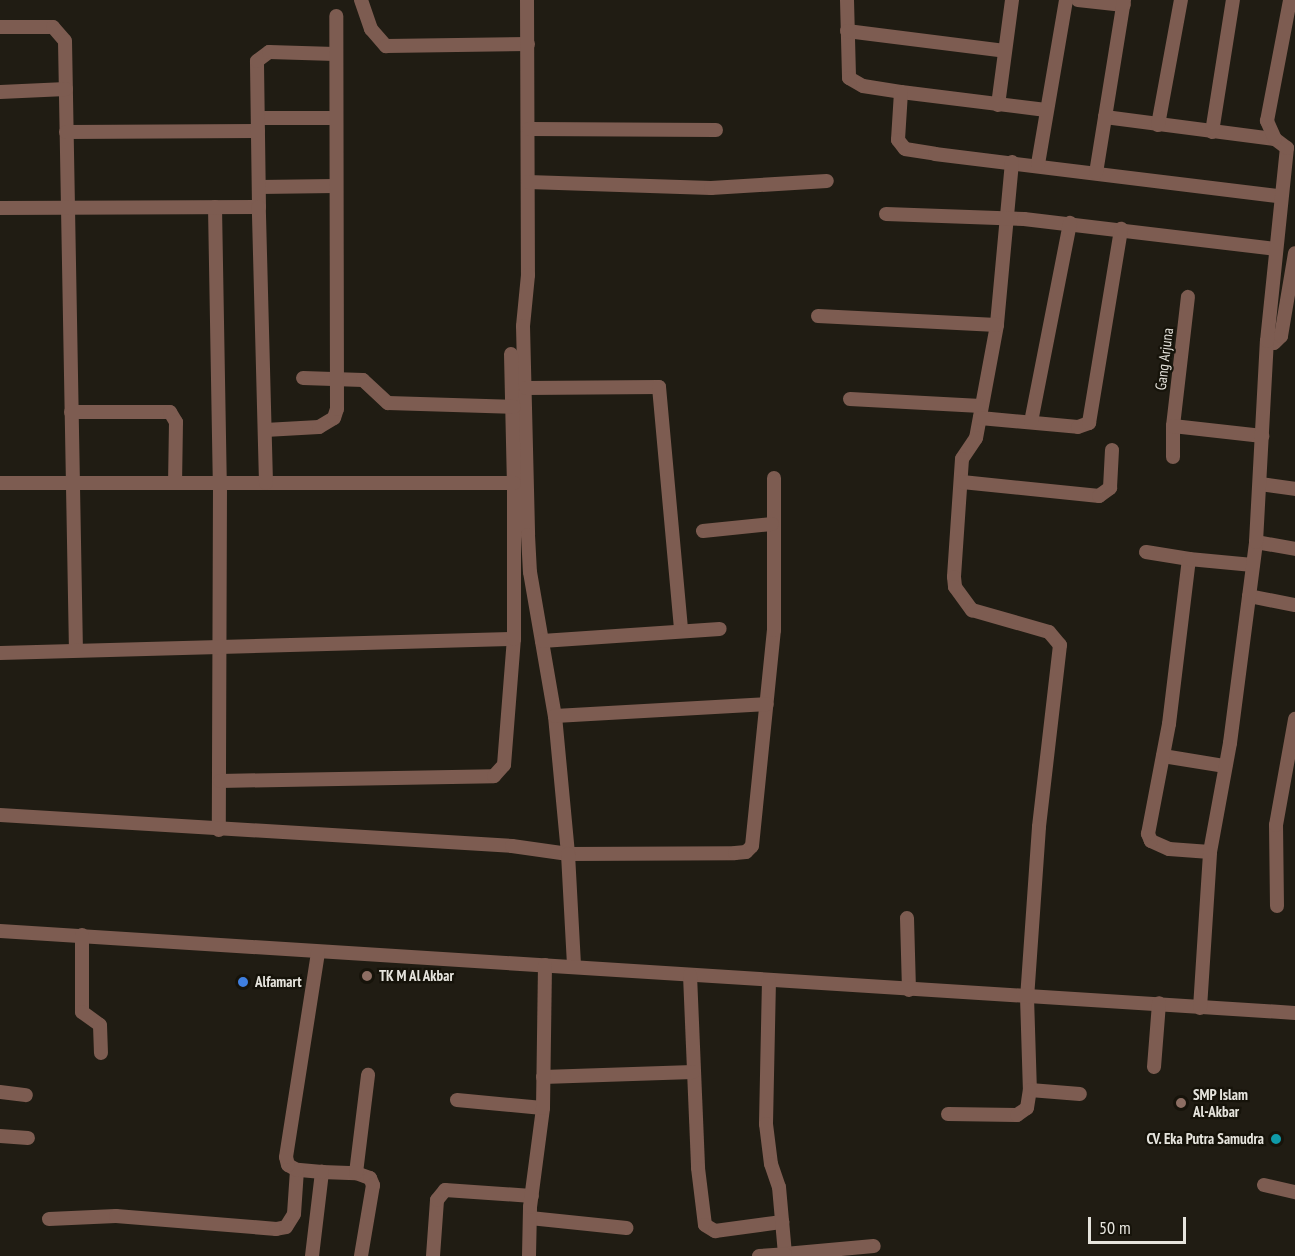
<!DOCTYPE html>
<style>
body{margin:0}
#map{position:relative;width:1295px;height:1256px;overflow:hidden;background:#201c13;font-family:"PT Sans Narrow",sans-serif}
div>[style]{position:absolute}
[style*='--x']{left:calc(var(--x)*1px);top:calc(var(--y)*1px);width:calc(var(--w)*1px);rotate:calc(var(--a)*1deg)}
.minor>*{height:14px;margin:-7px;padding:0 7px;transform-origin:7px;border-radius:7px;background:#7d5c51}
.dots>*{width:16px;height:16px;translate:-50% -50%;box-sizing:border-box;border:3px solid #16130a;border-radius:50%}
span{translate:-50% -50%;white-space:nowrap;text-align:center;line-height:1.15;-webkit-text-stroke:4.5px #16130a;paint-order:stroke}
.street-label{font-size:15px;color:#e6e4dd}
.poi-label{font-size:15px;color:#e6e4dd;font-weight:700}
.left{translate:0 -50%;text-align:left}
.right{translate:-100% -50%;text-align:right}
.scale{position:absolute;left:1088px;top:1217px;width:98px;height:27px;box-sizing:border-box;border:3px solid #e6e4dd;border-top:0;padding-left:8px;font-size:18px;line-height:21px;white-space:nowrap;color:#e6e4dd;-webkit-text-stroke:4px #16130a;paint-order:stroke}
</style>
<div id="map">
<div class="minor">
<div style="--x:361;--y:0;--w:31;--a:71"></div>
<div style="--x:371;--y:29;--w:23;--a:49"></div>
<div style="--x:386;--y:46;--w:142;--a:-0.8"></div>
<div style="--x:527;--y:0;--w:275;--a:89.8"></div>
<div style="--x:528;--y:275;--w:51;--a:95.6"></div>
<div style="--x:523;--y:326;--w:209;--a:88.6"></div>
<div style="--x:528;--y:535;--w:37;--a:87"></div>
<div style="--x:530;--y:572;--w:146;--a:80.2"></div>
<div style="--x:555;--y:716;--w:139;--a:84.6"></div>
<div style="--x:568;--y:854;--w:167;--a:-0.3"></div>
<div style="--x:735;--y:853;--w:11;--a:-5"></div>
<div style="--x:746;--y:852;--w:8;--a:-45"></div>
<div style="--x:752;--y:846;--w:217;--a:-84.2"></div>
<div style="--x:774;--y:630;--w:152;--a:-90"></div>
<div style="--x:847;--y:0;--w:78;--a:88.5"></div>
<div style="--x:849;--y:78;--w:16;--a:30"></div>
<div style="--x:863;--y:86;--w:38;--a:9"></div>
<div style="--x:1078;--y:0;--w:46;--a:6.2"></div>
<div style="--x:0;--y:27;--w:53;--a:0"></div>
<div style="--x:53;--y:27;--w:18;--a:49"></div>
<div style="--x:65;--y:41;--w:609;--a:88.97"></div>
<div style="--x:847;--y:31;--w:159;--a:7.2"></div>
<div style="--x:0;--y:92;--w:66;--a:-2.6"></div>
<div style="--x:998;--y:105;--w:106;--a:-82.4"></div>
<div style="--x:1046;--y:110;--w:146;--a:-172.9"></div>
<div style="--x:901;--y:92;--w:48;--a:93.6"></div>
<div style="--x:898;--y:140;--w:11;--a:52"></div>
<div style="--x:905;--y:149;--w:30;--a:9"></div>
<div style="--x:935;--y:154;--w:347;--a:7"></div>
<div style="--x:1105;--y:117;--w:171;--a:7.4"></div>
<div style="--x:258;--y:118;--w:76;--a:0"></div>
<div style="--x:1158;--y:125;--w:127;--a:-79.6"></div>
<div style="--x:529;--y:129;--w:187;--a:0.3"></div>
<div style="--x:66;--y:132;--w:192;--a:-0.3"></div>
<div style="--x:1212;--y:132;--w:134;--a:-81"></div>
<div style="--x:1012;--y:162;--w:164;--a:95.3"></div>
<div style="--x:997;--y:325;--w:115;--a:100.5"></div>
<div style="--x:976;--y:438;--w:25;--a:124"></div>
<div style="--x:962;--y:459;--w:118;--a:93.9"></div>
<div style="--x:954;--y:577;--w:10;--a:84"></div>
<div style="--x:955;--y:587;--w:29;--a:54"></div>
<div style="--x:972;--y:610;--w:80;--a:15.9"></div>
<div style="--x:1049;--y:632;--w:17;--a:50"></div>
<div style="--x:1060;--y:645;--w:183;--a:96.6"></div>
<div style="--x:1039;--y:827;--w:170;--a:94"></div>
<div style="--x:1027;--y:997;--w:93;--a:88.2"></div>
<div style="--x:1030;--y:1090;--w:50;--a:4.6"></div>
<div style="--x:1038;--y:164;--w:166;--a:-80.3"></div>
<div style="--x:1096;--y:173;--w:175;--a:-80.8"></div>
<div style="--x:528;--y:182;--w:183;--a:1.9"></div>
<div style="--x:711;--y:188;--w:116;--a:-3.5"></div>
<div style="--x:259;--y:187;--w:76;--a:-0.8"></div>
<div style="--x:215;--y:207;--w:278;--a:89"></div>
<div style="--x:220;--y:485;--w:345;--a:90.2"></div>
<div style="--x:0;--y:208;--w:259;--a:-0.2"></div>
<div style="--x:259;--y:207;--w:146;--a:-90.8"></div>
<div style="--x:257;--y:61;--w:15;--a:-37"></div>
<div style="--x:269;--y:52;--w:66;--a:1.7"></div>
<div style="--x:886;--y:214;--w:138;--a:2.1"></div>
<div style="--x:1024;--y:219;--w:253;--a:6.8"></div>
<div style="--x:818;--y:316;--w:179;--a:2.9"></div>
<div style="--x:1267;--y:341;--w:7;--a:16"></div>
<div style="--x:1274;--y:343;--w:10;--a:-45"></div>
<div style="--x:1281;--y:336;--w:84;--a:-80.4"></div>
<div style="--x:511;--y:354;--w:129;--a:88.7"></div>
<div style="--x:303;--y:378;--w:60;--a:1.9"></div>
<div style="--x:363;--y:380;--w:34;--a:43"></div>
<div style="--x:388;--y:403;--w:126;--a:1.8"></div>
<div style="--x:526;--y:388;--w:133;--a:-0.4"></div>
<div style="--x:659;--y:387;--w:244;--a:84.8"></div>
<div style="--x:850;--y:399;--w:131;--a:3.1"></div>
<div style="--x:71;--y:412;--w:99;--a:0"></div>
<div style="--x:170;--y:412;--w:12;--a:59"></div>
<div style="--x:176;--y:422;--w:61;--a:90.9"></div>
<div style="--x:980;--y:418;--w:98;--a:5.2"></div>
<div style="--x:1078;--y:427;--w:12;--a:-20"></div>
<div style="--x:1089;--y:423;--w:197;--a:-80.6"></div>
<div style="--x:1031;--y:422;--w:203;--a:-78.9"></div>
<div style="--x:1173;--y:426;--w:130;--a:-83.4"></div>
<div style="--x:265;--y:430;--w:54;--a:-3.2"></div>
<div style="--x:319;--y:427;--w:17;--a:-31"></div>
<div style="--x:334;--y:418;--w:9;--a:-72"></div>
<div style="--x:337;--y:409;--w:393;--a:-90.1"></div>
<div style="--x:1173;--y:457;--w:31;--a:-90"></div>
<div style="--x:1173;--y:426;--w:90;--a:6.4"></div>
<div style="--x:962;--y:482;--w:138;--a:5.8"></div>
<div style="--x:1099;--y:496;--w:14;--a:-36"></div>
<div style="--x:1110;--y:488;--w:38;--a:-87"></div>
<div style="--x:0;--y:483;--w:266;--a:0"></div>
<div style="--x:1260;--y:484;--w:35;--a:8"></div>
<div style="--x:703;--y:531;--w:69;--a:-5.8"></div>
<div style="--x:1256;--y:542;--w:40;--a:10"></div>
<div style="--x:1146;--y:552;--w:44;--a:9.2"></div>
<div style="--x:1249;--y:596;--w:47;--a:11.1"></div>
<div style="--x:542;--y:641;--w:178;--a:-3.9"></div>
<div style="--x:0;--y:653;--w:514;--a:-1.56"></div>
<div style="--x:555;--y:716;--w:212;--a:-3.2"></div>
<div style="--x:1163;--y:756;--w:63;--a:9.2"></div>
<div style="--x:220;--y:781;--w:274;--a:-1"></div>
<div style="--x:494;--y:776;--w:15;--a:-48"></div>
<div style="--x:504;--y:765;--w:126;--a:-85.5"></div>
<div style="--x:514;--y:639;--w:156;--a:-90"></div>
<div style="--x:514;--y:483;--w:248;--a:180"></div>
<div style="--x:266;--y:483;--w:276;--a:-91.5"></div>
<div style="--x:0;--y:815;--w:513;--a:3.46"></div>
<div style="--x:512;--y:846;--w:57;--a:8.1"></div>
<div style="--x:568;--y:854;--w:112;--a:86.9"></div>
<div style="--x:1210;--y:852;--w:41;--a:-175.8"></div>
<div style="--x:1169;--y:849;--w:20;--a:-156"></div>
<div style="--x:1151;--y:841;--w:8;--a:-113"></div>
<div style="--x:1148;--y:834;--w:112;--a:-79.2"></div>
<div style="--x:1169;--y:724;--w:166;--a:-83.1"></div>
<div style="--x:1189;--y:559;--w:64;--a:5.4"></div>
<div style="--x:1277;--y:906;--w:81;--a:-90.7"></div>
<div style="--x:1276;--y:825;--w:108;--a:-79.8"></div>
<div style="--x:907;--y:918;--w:72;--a:88.4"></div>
<div style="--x:0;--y:931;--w:1298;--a:3.62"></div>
<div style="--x:82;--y:935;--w:77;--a:90"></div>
<div style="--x:82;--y:1012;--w:22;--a:36"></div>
<div style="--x:100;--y:1025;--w:28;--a:88"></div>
<div style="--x:690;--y:975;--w:193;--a:87.6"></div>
<div style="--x:698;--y:1168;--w:57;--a:83"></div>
<div style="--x:705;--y:1225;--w:12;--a:31"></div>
<div style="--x:715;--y:1231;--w:68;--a:-7.7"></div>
<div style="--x:769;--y:980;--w:144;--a:91.2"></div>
<div style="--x:766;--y:1124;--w:40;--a:82.9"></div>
<div style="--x:771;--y:1164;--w:24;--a:71"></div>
<div style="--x:779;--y:1187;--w:67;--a:84.9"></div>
<div style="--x:785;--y:1254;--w:89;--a:-5.1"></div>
<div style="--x:1200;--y:1008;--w:156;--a:-86.3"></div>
<div style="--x:1210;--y:852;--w:111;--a:-79.6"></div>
<div style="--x:1230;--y:743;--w:203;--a:-82.6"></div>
<div style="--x:1256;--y:542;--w:201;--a:-86.9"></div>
<div style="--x:1267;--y:341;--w:194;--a:-84.1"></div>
<div style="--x:1287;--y:148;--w:15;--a:-143"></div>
<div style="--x:1275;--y:139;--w:20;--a:-114"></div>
<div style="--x:1267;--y:121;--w:123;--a:-79.2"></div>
<div style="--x:1154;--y:1067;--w:64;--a:-85.5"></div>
<div style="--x:543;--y:1077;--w:150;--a:-1.9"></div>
<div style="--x:0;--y:1092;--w:26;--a:7"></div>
<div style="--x:457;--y:1100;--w:86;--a:5.3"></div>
<div style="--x:948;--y:1114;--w:69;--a:0.8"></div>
<div style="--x:1017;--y:1115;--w:12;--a:-35"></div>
<div style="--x:1027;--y:1108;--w:18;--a:-81"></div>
<div style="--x:0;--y:1136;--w:28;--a:4"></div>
<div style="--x:322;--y:1172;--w:34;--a:2"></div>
<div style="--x:356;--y:1173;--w:15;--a:20"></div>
<div style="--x:370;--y:1178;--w:8;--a:67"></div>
<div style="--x:373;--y:1185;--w:72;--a:99.6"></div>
<div style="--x:356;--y:1173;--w:99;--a:-83"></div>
<div style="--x:1264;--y:1185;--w:32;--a:13"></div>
<div style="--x:530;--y:1218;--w:97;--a:5.9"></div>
<div style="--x:49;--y:1219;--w:67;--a:-2.6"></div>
<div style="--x:116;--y:1216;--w:161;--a:4.6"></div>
<div style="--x:276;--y:1229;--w:10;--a:-11"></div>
<div style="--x:286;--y:1227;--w:15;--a:-58"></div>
<div style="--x:294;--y:1214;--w:44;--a:-86.1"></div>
<div style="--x:312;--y:1256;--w:85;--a:-83.2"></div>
<div style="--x:322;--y:1172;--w:25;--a:-175"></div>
<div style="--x:297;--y:1170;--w:10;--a:-151"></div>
<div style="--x:288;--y:1165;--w:8;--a:-104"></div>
<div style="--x:286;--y:1157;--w:206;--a:-81.1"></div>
<div style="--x:433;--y:1256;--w:56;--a:-85.9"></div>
<div style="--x:437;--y:1200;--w:13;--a:-51"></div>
<div style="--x:445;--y:1190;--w:87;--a:3.9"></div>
<div style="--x:529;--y:1256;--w:49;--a:-88.8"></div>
<div style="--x:530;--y:1207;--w:100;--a:-82.5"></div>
<div style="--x:543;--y:1108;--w:143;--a:-89.2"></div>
<div style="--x:759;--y:1256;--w:26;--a:-4"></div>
</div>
<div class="dots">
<div style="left:367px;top:976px;background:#8d6e63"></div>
<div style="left:243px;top:982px;background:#3f7fe0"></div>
<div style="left:1181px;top:1103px;background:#8d6e63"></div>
<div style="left:1276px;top:1139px;background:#0f9aa8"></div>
</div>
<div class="street-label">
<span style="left:1164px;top:359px;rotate:-83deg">Gang Arjuna</span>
</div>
<div class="poi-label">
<span class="left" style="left:379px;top:976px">TK M Al Akbar</span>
<span class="left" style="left:255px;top:982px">Alfamart</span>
<span class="left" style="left:1193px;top:1103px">SMP Islam<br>Al-Akbar</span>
<span class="right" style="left:1264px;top:1139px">CV. Eka Putra Samudra</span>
</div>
<div class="scale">50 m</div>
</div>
